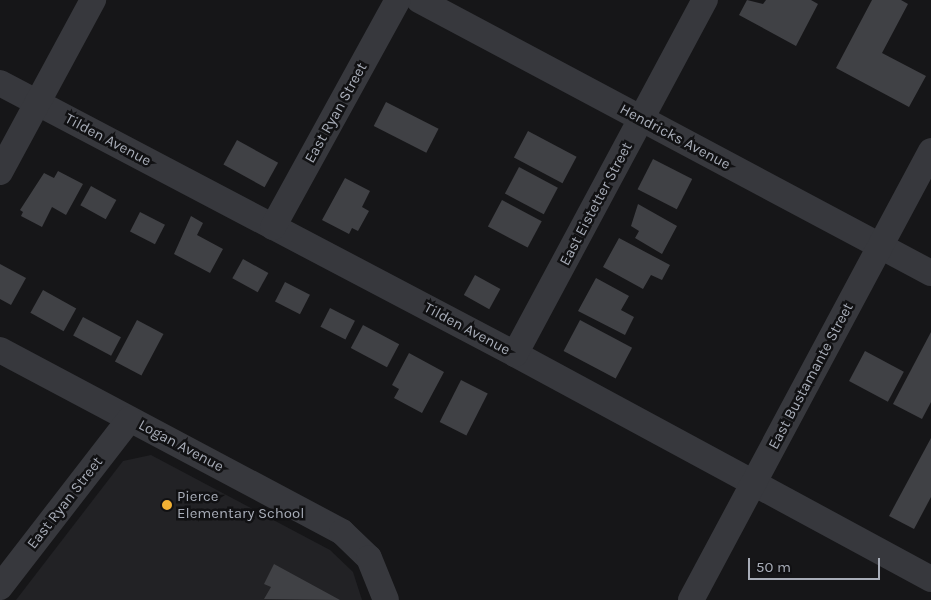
<!DOCTYPE html>
<style>
body{margin:0}
#map{position:relative;width:931px;height:600px;overflow:hidden;background:#161618;font-family:Karla,sans-serif}
div>[style]{position:absolute}
[style*='--x']{left:calc(var(--x)*1px);top:calc(var(--y)*1px);width:calc(var(--w)*1px);rotate:calc(var(--a)*1deg)}
.built>*{inset:0;background:#222225}
.building>*{inset:0;background:#404145;transform-origin:0 0}
.minor>*{height:26px;margin:-13px;padding:0 13px;transform-origin:13px;border-radius:13px;background:#37383d}
.dots>*{width:14px;height:14px;translate:-50% -50%;box-sizing:border-box;border:2px solid #111113;border-radius:50%}
span{translate:-50% -50%;white-space:nowrap;text-align:center;line-height:1.15;-webkit-text-stroke:5px #111113;paint-order:stroke}
.street-label{font-size:15px;color:#a8adb8}
.poi-label{font-size:15px;color:#a8adb8}
.left{translate:0 -50%;text-align:left}
.scale{position:absolute;left:748px;top:558px;width:132px;height:22px;box-sizing:border-box;border:2px solid #a8adb8;border-top:0;padding-left:6px;font-size:15px;line-height:18px;white-space:nowrap;color:#a8adb8;-webkit-text-stroke:4px #111113;paint-order:stroke}
</style>
<div id="map">
<div class="built">
<div style="clip-path:polygon(151px 455px,330px 550px,353px 572px,362px 600px,16px 600px,123px 461px)"></div>
</div>
<div class="building">
<div style="clip-path:polygon(747px 0,763px 4px,766px 0,811px 0,818px 4px,796px 46px,739px 15px)"></div>
<div style="clip-path:polygon(872px 0,901px 0,908px 4px,882px 53px,926px 76px,909px 107px,836px 68px)"></div>
<div style="left:386px;top:102px;width:59px;height:27px;rotate:27deg"></div>
<div style="left:528px;top:131px;width:55px;height:30px;rotate:28deg"></div>
<div style="left:237px;top:140px;width:47px;height:28px;rotate:29deg"></div>
<div style="left:653px;top:159px;width:44px;height:34px;rotate:27deg"></div>
<div style="left:519px;top:167px;width:44px;height:30px;rotate:28deg"></div>
<div style="clip-path:polygon(58px 171px,83px 184px,66px 215px,52px 207px,42px 227px,21px 216px,23px 212px,20px 210px,44px 173px,54px 178px)"></div>
<div style="clip-path:polygon(345px 178px,370px 191px,362px 207px,369px 211px,358px 231px,352px 228px,349px 234px,322px 220px)"></div>
<div style="left:91px;top:186px;width:29px;height:22px;rotate:29deg"></div>
<div style="left:502px;top:200px;width:45px;height:30px;rotate:28deg"></div>
<div style="clip-path:polygon(638px 204px,677px 226px,662px 254px,635px 238px,639px 231px,631px 226px)"></div>
<div style="left:140px;top:212px;width:28px;height:22px;rotate:27deg"></div>
<div style="clip-path:polygon(191px 216px,203px 223px,197px 235px,223px 249px,210px 273px,174px 254px)"></div>
<div style="clip-path:polygon(619px 238px,670px 265px,662px 280px,651px 275px,643px 289px,603px 267px)"></div>
<div style="left:243px;top:259px;width:29px;height:22px;rotate:29deg"></div>
<div style="clip-path:polygon(0 264px,26px 278px,11px 305px,0 299px)"></div>
<div style="left:475px;top:275px;width:29px;height:23px;rotate:29deg"></div>
<div style="clip-path:polygon(596px 278px,629px 296px,621px 310px,634px 317px,625px 335px,578px 311px)"></div>
<div style="left:285px;top:282px;width:28px;height:22px;rotate:27deg"></div>
<div style="left:43px;top:290px;width:38px;height:26px;rotate:29deg"></div>
<div style="left:330px;top:308px;width:28px;height:21px;rotate:27deg"></div>
<div style="left:83px;top:317px;width:43px;height:21px;rotate:28deg"></div>
<div style="left:137px;top:320px;width:30px;height:47px;rotate:28deg"></div>
<div style="left:580px;top:320px;width:59px;height:35px;rotate:28deg"></div>
<div style="left:363px;top:325px;width:41px;height:26px;rotate:28deg"></div>
<div style="clip-path:polygon(931px 332px,931px 402px,922px 419px,893px 404px)"></div>
<div style="left:865px;top:351px;width:44px;height:34px;rotate:28deg"></div>
<div style="clip-path:polygon(409px 353px,444px 372px,422px 413px,394px 398px,399px 389px,392px 385px)"></div>
<div style="left:461px;top:380px;width:30px;height:47px;rotate:27deg"></div>
<div style="clip-path:polygon(931px 438px,931px 497px,914px 529px,889px 516px)"></div>
<div style="clip-path:polygon(274px 564px,340px 600px,264px 599px,271px 587px,264px 584px)"></div>
</div>
<div class="minor">
<div style="--x:419;--y:0;--w:580;--a:28.07"></div>
<div style="--x:0;--y:83;--w:582;--a:27.75"></div>
<div style="--x:515;--y:354;--w:473;--a:28.4"></div>
<div style="--x:0;--y:172;--w:196;--a:-61.6"></div>
<div style="--x:273;--y:227;--w:259;--a:-61.2"></div>
<div style="--x:0;--y:350;--w:387;--a:28"></div>
<div style="--x:342;--y:532;--w:37;--a:44"></div>
<div style="--x:369;--y:558;--w:45;--a:68"></div>
<div style="--x:515;--y:354;--w:402;--a:-61.8"></div>
<div style="--x:0;--y:587;--w:212;--a:-52.3"></div>
<div style="--x:691;--y:600;--w:509;--a:-61.87"></div>
</div>
<div class="dots">
<div style="left:167px;top:505px;background:#f2b134"></div>
</div>
<div class="street-label">
<span style="left:336px;top:113px;rotate:-61deg">East Ryan Street</span>
<span style="left:675px;top:137px;rotate:28deg">Hendricks Avenue</span>
<span style="left:108px;top:140px;rotate:28deg">Tilden Avenue</span>
<span style="left:596px;top:204px;rotate:-62deg">East Eistetter Street</span>
<span style="left:467px;top:329px;rotate:28deg">Tilden Avenue</span>
<span style="left:811px;top:376px;rotate:-62deg">East Bustamante Street</span>
<span style="left:181px;top:446px;rotate:28deg">Logan Avenue</span>
<span style="left:65px;top:503px;rotate:-52deg">East Ryan Street</span>
</div>
<div class="poi-label">
<span class="left" style="left:177px;top:505px">Pierce<br>Elementary School</span>
</div>
<div class="scale">50 m</div>
</div>
